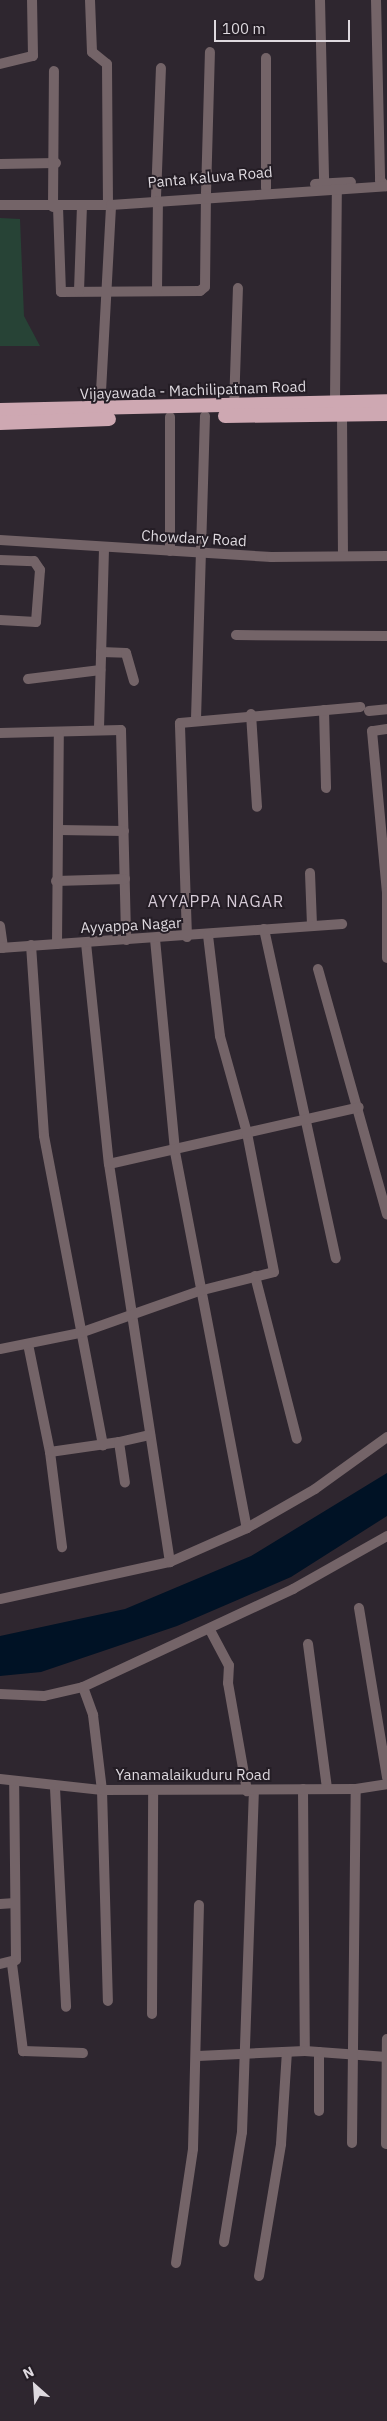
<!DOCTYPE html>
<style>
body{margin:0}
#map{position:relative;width:387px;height:2421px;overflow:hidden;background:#2e262f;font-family:"IBM Plex Sans",sans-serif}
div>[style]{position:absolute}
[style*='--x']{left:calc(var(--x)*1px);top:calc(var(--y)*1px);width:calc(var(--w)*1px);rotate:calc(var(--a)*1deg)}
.green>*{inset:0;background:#274336}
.water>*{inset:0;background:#001225}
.minor>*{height:10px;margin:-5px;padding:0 5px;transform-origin:5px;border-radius:5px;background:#746468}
.tertiary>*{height:10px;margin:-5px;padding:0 5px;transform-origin:5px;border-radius:5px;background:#746468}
.trunk>*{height:14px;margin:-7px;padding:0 7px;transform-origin:7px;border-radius:7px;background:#cea8b2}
span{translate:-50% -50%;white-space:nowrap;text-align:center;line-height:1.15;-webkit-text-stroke:4px #241d25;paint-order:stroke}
.street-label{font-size:15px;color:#ded9df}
.neighbourhood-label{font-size:16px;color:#d5cad6;letter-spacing:1px}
.north{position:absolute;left:10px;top:2361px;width:50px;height:50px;-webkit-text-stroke:4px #241d25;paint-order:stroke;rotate:334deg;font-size:14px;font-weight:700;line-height:20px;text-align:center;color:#ded9df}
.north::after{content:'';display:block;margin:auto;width:18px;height:22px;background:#ded9df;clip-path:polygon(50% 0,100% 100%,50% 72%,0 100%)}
.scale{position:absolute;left:214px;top:20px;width:136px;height:22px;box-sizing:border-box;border:2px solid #ded9df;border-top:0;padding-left:6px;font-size:15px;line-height:18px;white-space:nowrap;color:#ded9df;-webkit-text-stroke:4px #241d25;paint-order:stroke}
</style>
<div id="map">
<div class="green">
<div style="clip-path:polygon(0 218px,20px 219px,24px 316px,40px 346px,0 346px)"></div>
</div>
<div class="water">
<div style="clip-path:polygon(387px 1473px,387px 1516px,291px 1577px,177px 1626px,41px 1672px,0 1676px,0 1636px,125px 1609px,251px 1556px)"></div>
</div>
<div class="minor">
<div style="--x:90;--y:0;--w:52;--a:87.8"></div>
<div style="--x:92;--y:52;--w:19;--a:39"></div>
<div style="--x:107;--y:64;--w:136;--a:89.6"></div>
<div style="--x:320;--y:0;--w:183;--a:88.7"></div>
<div style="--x:376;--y:0;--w:180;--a:88.7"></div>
<div style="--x:380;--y:180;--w:8;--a:50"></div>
<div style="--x:0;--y:64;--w:34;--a:-14"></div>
<div style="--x:33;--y:56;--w:56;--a:-91"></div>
<div style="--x:0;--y:164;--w:56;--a:-1"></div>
<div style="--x:266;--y:188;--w:130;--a:-90"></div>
<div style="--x:206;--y:193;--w:141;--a:-88.4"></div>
<div style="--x:156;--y:197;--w:129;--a:-87.8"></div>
<div style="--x:53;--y:207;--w:136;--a:-89.6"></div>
<div style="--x:58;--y:207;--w:85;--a:88"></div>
<div style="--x:61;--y:292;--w:139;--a:-0.4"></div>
<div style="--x:200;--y:291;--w:6;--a:-39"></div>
<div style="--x:205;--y:287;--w:91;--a:-89.4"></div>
<div style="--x:79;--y:291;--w:85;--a:-88"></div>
<div style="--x:157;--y:291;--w:90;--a:-89.4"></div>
<div style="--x:335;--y:402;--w:213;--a:-89.5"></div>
<div style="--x:234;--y:407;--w:119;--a:-88.1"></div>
<div style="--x:100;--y:410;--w:205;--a:-86.9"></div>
<div style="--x:342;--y:415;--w:141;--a:89.6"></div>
<div style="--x:170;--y:551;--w:134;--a:-90"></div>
<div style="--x:0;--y:560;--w:34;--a:2"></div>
<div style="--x:34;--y:561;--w:11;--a:56"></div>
<div style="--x:40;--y:570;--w:52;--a:94.4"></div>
<div style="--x:36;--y:622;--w:36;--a:-177"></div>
<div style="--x:236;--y:635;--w:151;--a:0.4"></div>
<div style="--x:101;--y:652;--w:25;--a:2"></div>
<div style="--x:126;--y:653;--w:29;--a:74"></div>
<div style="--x:28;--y:679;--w:73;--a:-7.1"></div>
<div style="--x:324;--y:710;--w:78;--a:88.5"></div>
<div style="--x:369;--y:711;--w:18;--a:-6"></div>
<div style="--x:251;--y:714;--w:93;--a:86.3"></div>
<div style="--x:196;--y:719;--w:303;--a:-88.3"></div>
<div style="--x:99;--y:728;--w:180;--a:-88.4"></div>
<div style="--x:387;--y:729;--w:15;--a:172"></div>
<div style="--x:372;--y:731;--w:162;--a:84.7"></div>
<div style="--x:387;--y:892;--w:66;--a:90"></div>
<div style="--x:0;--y:733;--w:121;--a:-1.4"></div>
<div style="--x:121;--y:730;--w:210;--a:88.6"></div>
<div style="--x:59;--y:830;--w:65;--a:0.9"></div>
<div style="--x:310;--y:873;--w:53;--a:87.8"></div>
<div style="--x:56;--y:881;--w:69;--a:-1.7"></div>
<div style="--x:0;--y:926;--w:22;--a:82"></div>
<div style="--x:264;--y:929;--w:337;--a:77.7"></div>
<div style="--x:187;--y:937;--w:214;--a:-91.9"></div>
<div style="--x:180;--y:723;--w:181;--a:-5.1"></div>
<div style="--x:155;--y:939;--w:214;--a:84.6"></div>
<div style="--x:175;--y:1152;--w:383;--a:79.2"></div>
<div style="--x:86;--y:943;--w:222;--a:84.1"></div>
<div style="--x:109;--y:1164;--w:403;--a:81.3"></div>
<div style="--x:57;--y:944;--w:212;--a:-89.5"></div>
<div style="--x:31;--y:945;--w:191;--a:86.1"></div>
<div style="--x:44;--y:1136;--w:315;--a:79.2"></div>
<div style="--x:0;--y:948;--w:343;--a:-4"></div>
<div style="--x:318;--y:969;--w:255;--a:74.3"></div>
<div style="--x:109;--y:1164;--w:256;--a:-12.8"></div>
<div style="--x:255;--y:1276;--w:168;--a:75.6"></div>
<div style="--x:28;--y:1344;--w:110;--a:78.5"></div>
<div style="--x:50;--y:1452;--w:96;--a:82.8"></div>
<div style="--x:0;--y:1349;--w:82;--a:-11.3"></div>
<div style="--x:80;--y:1333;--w:126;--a:-19.4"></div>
<div style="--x:199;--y:1291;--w:77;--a:-14.2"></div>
<div style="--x:274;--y:1272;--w:142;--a:-101"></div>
<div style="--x:247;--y:1133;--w:101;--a:-105.6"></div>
<div style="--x:220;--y:1036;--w:102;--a:-96.8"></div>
<div style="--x:119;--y:1442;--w:32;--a:-13"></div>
<div style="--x:50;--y:1452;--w:70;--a:-8.2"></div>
<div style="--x:119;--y:1442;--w:41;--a:81.7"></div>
<div style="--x:0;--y:1599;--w:174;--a:-12.3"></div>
<div style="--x:170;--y:1562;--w:84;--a:-23.8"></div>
<div style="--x:247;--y:1528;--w:78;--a:-29.8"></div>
<div style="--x:315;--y:1489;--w:89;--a:-35.8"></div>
<div style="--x:359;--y:1608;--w:172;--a:80.6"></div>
<div style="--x:210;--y:1630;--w:40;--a:62"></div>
<div style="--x:229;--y:1665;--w:18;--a:93"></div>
<div style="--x:228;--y:1683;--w:110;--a:80"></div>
<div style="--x:308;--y:1644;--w:146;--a:82.5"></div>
<div style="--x:83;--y:1687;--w:30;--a:70"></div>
<div style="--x:93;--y:1715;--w:76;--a:83.2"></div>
<div style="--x:102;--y:1790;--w:211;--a:88.4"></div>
<div style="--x:0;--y:1694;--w:44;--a:2.6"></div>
<div style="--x:44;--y:1696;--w:40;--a:-13"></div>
<div style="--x:83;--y:1687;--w:232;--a:-25"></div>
<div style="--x:293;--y:1589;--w:108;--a:-29.4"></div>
<div style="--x:55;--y:1788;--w:219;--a:87.1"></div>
<div style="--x:303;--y:1789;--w:262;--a:89.6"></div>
<div style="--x:0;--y:1904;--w:15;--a:-4"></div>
<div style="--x:0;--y:1964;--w:16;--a:-14"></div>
<div style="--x:16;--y:1960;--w:178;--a:-90.6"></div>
<div style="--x:12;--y:1964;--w:88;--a:82.8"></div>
<div style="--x:23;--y:2051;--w:60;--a:1.9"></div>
<div style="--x:152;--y:2014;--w:224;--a:-89.7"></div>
<div style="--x:319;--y:2052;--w:59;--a:90"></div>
<div style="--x:198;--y:2056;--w:107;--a:-2.7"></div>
<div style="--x:305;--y:2051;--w:82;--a:4.2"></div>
<div style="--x:352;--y:2143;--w:354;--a:-89.4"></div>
<div style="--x:386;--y:2144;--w:105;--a:-89.5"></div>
<div style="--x:224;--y:2242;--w:111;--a:-80.7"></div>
<div style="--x:242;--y:2132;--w:341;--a:-88"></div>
<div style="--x:176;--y:2263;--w:115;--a:-81.5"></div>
<div style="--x:193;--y:2149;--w:244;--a:-88.6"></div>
<div style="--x:259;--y:2276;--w:134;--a:-80.5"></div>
<div style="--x:281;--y:2144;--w:92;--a:-86.3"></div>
</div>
<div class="tertiary">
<div style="--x:315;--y:184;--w:36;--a:-3"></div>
<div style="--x:0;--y:205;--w:111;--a:0"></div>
<div style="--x:111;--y:205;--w:277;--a:-3.9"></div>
<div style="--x:0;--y:540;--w:272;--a:3.6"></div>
<div style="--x:271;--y:557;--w:116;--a:-0.5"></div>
<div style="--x:0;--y:1779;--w:103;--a:6.2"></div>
<div style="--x:102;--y:1790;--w:254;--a:-0.2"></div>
<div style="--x:356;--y:1789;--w:31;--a:-9"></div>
</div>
<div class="trunk">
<div style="--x:0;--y:410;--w:387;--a:-1.3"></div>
<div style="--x:225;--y:416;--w:162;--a:-0.7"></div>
<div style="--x:0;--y:423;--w:109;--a:-2.1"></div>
</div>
<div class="street-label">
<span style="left:210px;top:177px;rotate:-5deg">Panta Kaluva Road</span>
<span style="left:193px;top:390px;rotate:-2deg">Vijayawada - Machilipatnam Road</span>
<span style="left:194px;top:538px;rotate:3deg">Chowdary Road</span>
<span style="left:131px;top:925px;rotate:-3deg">Ayyappa Nagar</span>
<span style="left:193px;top:1775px">Yanamalaikuduru Road</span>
</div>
<div class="neighbourhood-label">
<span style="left:216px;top:901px">AYYAPPA NAGAR</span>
</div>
<div class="north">N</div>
<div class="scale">100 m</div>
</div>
